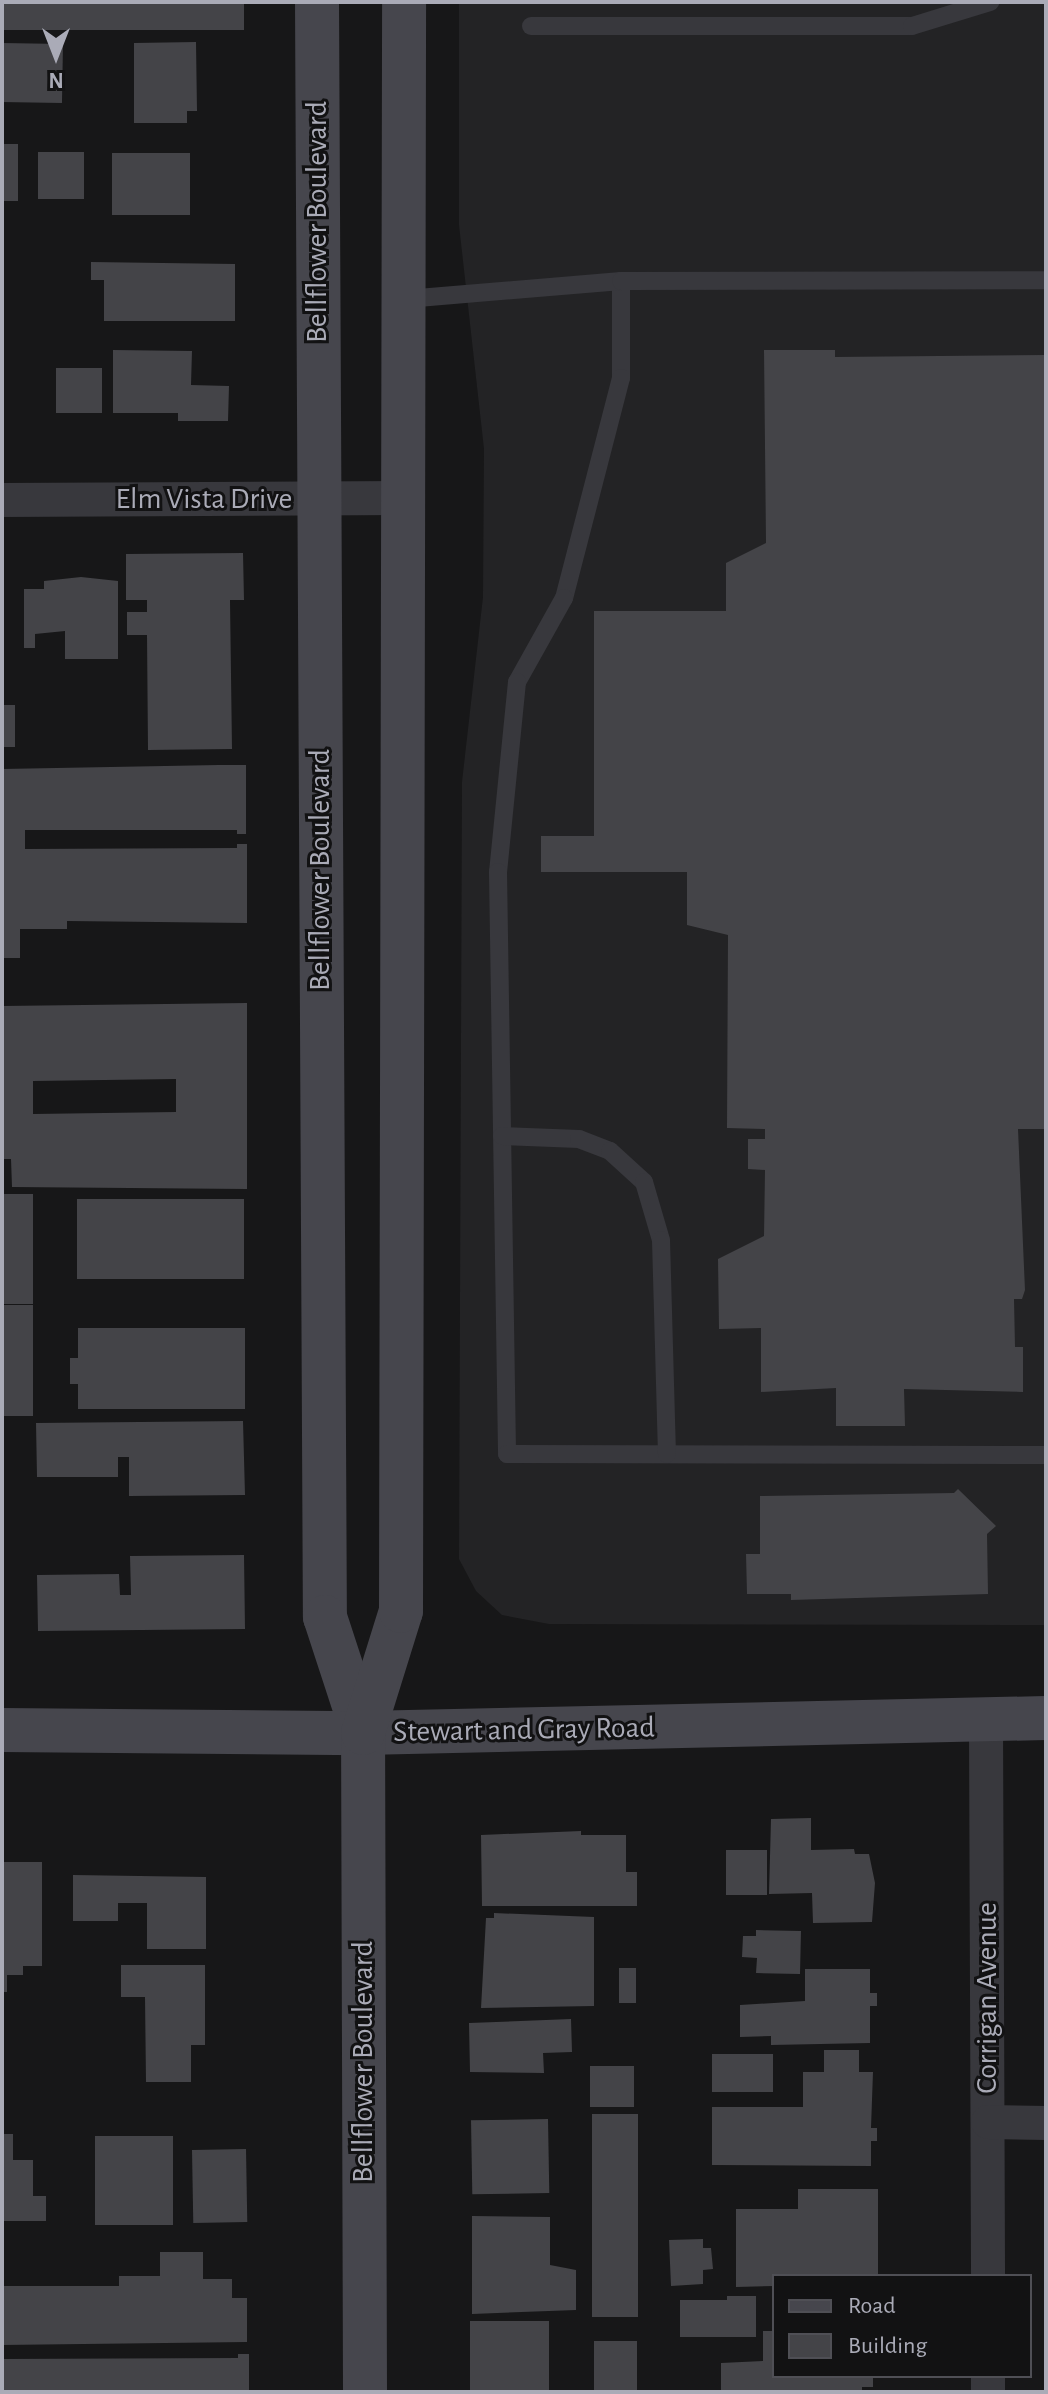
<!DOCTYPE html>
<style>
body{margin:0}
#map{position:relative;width:1048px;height:2394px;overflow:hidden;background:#171718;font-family:"Alegreya Sans",sans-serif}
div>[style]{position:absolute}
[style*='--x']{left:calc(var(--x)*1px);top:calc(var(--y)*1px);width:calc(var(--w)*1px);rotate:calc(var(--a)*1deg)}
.built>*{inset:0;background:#232325}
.building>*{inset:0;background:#444448;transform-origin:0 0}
.lane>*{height:18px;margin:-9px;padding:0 9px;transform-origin:9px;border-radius:9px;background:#38383d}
.street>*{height:34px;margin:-17px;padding:0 17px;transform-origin:17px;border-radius:17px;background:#38383d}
.secondary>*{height:44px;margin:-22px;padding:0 22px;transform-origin:22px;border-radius:22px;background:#46464d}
span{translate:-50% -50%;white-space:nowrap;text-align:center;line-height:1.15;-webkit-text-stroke:6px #121213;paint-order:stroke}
.street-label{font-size:30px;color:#aaabb7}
.frame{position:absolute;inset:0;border:4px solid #aaabb7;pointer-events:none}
.legend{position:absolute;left:772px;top:2274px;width:260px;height:104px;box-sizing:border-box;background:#121213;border:2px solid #4f4f55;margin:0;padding:10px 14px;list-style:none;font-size:24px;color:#aaabb7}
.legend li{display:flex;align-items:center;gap:16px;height:40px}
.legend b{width:40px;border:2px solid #4f4f55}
.north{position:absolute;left:16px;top:16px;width:80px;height:80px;-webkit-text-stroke:6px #121213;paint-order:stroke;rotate:180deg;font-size:22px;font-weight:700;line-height:32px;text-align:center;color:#aaabb7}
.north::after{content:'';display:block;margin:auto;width:28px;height:36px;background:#aaabb7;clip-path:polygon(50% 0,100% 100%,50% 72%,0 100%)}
</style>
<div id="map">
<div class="built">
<div style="clip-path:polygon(459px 2px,1046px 2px,1046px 1625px,549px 1624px,502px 1615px,476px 1591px,459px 1559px,462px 782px,483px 597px,484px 449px,459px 225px)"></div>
</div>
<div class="building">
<div style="left:2px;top:2px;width:242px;height:28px"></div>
<div style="clip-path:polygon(196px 42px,197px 111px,187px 111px,187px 123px,134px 123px,134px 43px)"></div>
<div style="left:2px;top:43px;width:61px;height:59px;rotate:1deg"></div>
<div style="left:2px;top:144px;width:16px;height:57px"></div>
<div style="left:84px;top:152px;width:47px;height:46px;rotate:90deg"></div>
<div style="left:112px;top:153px;width:78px;height:62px"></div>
<div style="clip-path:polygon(91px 262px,235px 264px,235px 321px,104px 321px,104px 280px,91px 280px)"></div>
<div style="clip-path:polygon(113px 350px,192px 351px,191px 385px,229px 386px,228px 421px,178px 421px,178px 413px,113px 413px)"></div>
<div style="clip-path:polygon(764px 350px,835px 350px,835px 357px,1046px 355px,1046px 1129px,1018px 1129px,1025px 1290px,1022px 1299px,1014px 1299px,1015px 1347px,1023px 1347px,1023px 1392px,904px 1389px,905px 1426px,836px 1426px,836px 1388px,761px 1392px,761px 1328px,719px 1329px,718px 1259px,764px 1236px,765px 1170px,748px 1169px,748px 1139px,765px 1139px,765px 1129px,727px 1128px,728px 935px,687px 925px,687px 872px,541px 872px,541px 836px,594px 836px,594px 611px,726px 611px,726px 563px,766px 543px)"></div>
<div style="left:56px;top:368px;width:46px;height:45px"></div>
<div style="clip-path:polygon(243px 553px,244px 600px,230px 600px,232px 749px,148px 750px,147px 635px,127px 635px,127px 612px,147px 612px,147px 600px,126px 600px,126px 554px)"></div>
<div style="clip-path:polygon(81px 577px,118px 581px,118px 659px,65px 659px,65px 631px,35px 634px,35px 648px,24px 648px,24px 589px,44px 589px,44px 581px)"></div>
<div style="left:2px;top:705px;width:13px;height:42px"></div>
<div style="clip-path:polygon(219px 765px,246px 765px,246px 834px,237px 834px,237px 830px,25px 830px,25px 849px,237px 848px,237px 844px,247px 844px,247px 923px,67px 921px,67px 929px,20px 929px,20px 958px,2px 958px,2px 769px)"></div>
<div style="clip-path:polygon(evenodd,247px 1003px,247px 1189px,12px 1187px,11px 1159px,2px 1159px,2px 1006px,247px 1003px,176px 1079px,176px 1112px,33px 1114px,33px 1081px,176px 1079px)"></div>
<div style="left:2px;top:1194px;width:31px;height:110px"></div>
<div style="left:244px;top:1199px;width:80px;height:167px;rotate:90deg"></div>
<div style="left:2px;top:1305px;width:31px;height:111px"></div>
<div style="clip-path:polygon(78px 1328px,245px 1328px,245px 1409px,78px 1409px,78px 1384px,70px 1384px,70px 1358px,78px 1358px)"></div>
<div style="clip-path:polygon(243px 1421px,245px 1495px,129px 1496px,129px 1457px,118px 1457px,118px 1477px,37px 1477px,36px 1423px)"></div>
<div style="clip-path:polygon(958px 1489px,996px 1526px,987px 1534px,988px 1594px,791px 1600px,791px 1594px,747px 1594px,746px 1554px,760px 1554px,760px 1496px,954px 1493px)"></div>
<div style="clip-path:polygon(244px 1555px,245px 1629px,38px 1631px,37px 1575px,119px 1574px,120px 1595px,131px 1595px,130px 1556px)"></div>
<div style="clip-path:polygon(811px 1818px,811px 1850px,854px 1849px,855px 1854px,869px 1854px,875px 1883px,872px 1922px,813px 1923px,812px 1893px,769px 1894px,771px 1819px)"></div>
<div style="clip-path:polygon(581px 1831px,581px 1835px,626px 1835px,626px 1872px,637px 1872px,637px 1906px,482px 1906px,481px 1835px)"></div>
<div style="left:726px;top:1850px;width:41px;height:45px"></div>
<div style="clip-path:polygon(2px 1862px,42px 1862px,42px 1966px,23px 1966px,23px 1975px,7px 1975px,7px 1992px,2px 1992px)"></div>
<div style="clip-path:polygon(73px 1875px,206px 1877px,206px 1949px,147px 1949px,147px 1903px,118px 1903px,118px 1921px,73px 1921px)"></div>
<div style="clip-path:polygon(494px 1913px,594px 1917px,594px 2006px,481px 2008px,486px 1918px,494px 1918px)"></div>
<div style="clip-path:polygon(756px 1930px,801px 1931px,800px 1974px,756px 1973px,757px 1958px,742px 1957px,743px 1936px,756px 1936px)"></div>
<div style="clip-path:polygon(121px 1965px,205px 1965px,205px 2045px,191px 2045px,191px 2082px,146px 2082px,145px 1997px,121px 1997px)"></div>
<div style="left:636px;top:1968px;width:35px;height:17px;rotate:90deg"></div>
<div style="clip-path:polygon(805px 1969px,870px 1969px,870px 1993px,877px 1993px,877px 2006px,870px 2006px,870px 2043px,771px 2045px,771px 2036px,740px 2037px,740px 2005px,805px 2001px)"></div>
<div style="clip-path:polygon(571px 2019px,572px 2052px,543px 2053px,544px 2073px,470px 2072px,469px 2023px)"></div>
<div style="clip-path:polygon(824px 2050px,859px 2050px,859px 2072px,873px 2072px,871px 2128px,877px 2128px,877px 2141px,871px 2141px,871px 2166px,712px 2165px,712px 2107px,803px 2107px,803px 2072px,824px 2072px)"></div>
<div style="left:712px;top:2054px;width:61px;height:38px"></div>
<div style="left:590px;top:2066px;width:44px;height:41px"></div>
<div style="left:592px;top:2114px;width:46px;height:203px"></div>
<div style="left:548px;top:2119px;width:74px;height:77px;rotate:89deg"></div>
<div style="clip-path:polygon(2px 2134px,13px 2134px,13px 2160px,33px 2160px,33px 2196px,46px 2196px,46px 2221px,2px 2221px)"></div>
<div style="left:173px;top:2136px;width:89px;height:78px;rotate:90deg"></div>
<div style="left:246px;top:2149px;width:73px;height:54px;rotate:89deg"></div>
<div style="clip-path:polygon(798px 2189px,878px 2189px,878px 2276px,774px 2276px,774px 2286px,736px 2287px,736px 2209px,798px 2209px)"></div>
<div style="clip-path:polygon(472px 2216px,550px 2217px,550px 2265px,576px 2270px,576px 2310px,472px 2314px)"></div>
<div style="clip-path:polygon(703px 2239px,703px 2248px,711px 2248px,713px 2269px,703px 2270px,703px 2284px,671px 2286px,669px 2240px)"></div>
<div style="clip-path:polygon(160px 2252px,203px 2252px,203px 2279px,232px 2279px,232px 2298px,247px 2298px,247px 2342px,2px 2345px,2px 2286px,119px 2286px,119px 2276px,160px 2276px)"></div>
<div style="clip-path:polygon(727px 2296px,756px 2296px,756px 2337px,680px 2337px,680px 2300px,727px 2300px)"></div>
<div style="left:470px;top:2321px;width:79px;height:71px"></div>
<div style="clip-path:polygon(763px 2331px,774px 2331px,774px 2376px,873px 2376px,873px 2387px,862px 2387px,862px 2392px,721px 2392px,721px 2363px,763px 2361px)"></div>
<div style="left:594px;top:2341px;width:43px;height:51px"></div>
<div style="clip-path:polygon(238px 2354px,249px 2354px,249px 2392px,2px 2392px,2px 2359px,238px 2358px)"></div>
</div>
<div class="lane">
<div style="--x:531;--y:26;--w:381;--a:0"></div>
<div style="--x:912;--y:26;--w:82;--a:-17.1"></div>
<div style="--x:621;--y:281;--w:97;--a:90"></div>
<div style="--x:621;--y:378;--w:227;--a:104.5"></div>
<div style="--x:564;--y:598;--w:96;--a:119.2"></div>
<div style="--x:517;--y:682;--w:191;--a:95.7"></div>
<div style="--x:498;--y:872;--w:582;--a:89.11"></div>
<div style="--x:507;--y:1454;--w:539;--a:0.11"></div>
<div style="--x:406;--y:299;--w:216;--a:-4.8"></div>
<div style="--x:621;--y:281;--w:425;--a:-0.1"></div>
<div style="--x:502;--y:1136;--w:77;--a:2.2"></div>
<div style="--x:579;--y:1139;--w:33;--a:21"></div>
<div style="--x:610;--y:1151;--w:46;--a:42.4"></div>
<div style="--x:644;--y:1182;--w:60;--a:73.7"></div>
<div style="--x:661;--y:1240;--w:214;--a:88.4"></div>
</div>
<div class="street">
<div style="--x:2;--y:500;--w:405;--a:-0.3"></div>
<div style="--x:986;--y:1721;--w:555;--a:89.79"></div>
<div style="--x:988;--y:2122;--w:58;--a:1"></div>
<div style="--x:988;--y:2376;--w:16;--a:90"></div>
</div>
<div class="secondary">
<div style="--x:317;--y:2;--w:1615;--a:89.72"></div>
<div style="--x:325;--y:1617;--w:122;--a:71.9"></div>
<div style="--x:2;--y:1730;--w:361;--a:0.5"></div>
<div style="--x:363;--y:1733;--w:683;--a:-1.26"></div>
<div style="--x:365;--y:2392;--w:659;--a:-90.17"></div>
<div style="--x:363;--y:1733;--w:128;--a:-72.7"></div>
<div style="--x:401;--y:1611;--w:1609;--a:-89.89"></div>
</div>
<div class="street-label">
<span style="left:317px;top:222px;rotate:-90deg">Bellflower Boulevard</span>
<span style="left:204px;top:499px">Elm Vista Drive</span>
<span style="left:320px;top:870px;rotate:-90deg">Bellflower Boulevard</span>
<span style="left:524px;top:1730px;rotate:-1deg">Stewart and Gray Road</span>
<span style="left:987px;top:1998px;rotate:-90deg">Corrigan Avenue</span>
<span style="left:363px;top:2062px;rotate:-90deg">Bellflower Boulevard</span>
</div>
<div class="frame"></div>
<ul class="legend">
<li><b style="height:10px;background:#46464d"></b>Road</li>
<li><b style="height:22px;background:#444448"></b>Building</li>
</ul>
<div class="north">N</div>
</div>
